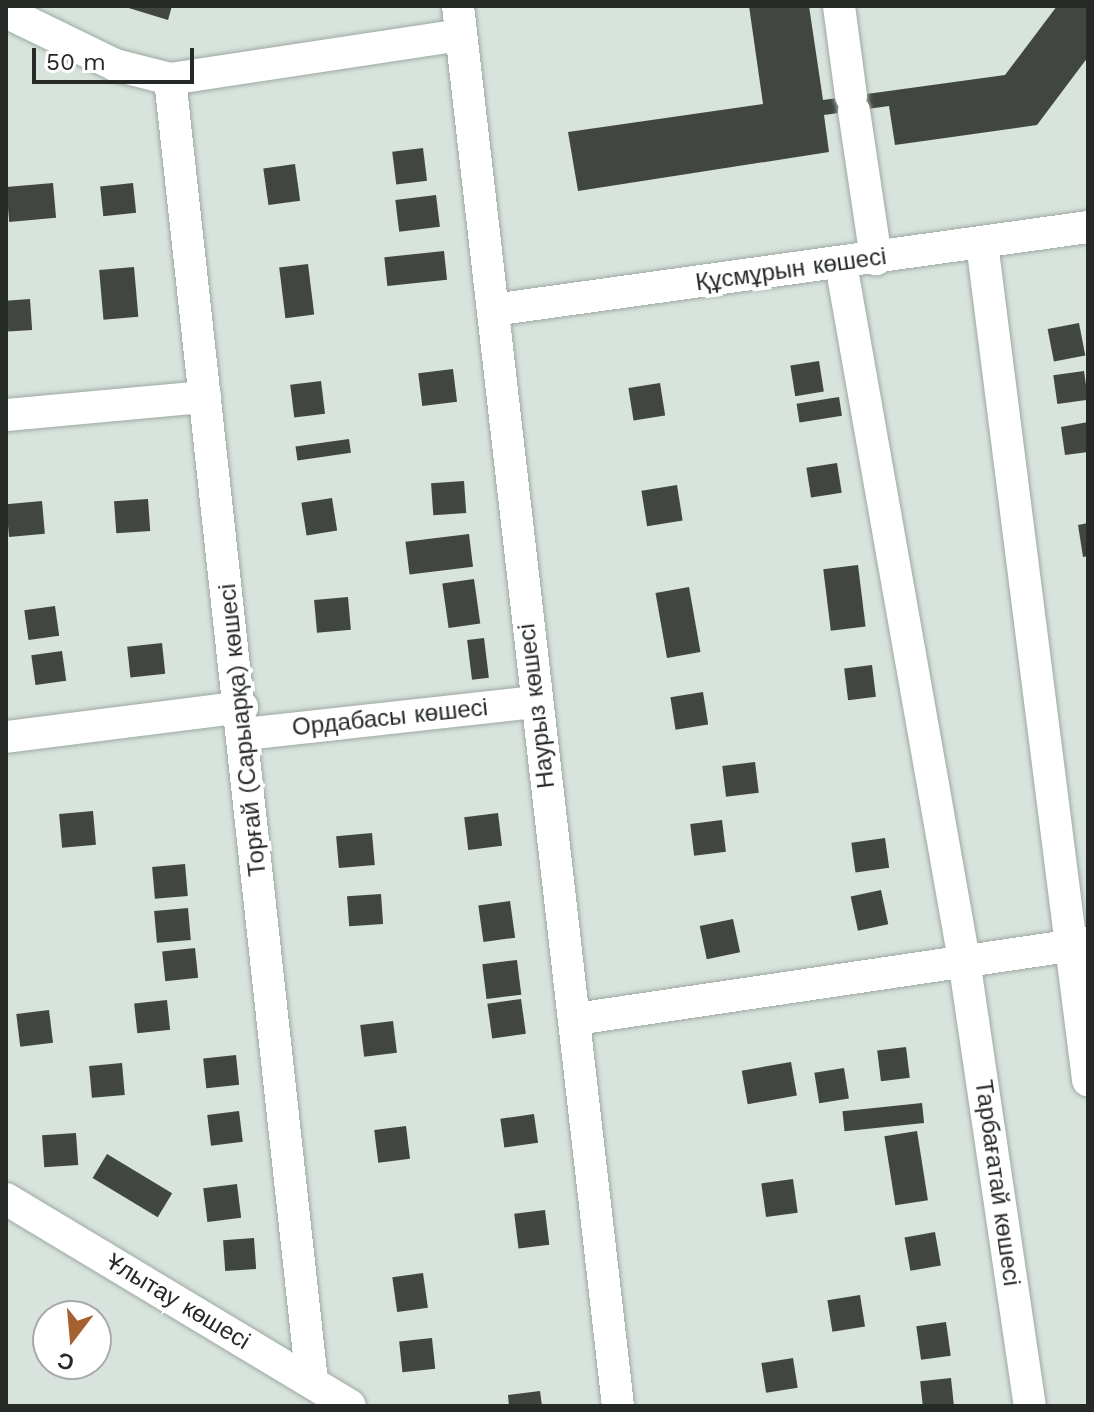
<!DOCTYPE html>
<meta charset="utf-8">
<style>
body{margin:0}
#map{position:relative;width:1094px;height:1412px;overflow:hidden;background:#d7e3dc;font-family:"Work Sans",sans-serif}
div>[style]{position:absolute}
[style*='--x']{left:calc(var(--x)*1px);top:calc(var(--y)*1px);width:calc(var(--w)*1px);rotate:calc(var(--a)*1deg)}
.building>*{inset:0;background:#414740;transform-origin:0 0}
.roads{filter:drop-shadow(0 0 2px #9da8a2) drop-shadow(0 0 2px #9da8a2)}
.minor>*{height:32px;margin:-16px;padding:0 16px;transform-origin:16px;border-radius:16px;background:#fff}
span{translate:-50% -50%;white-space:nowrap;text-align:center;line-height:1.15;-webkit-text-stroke:8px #fff;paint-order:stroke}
.street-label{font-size:24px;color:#252a27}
.frame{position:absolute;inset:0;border:8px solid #252a27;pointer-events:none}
.north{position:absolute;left:32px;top:1300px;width:80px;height:80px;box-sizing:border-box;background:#fff;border:2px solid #a8aaa9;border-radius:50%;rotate:196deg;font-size:22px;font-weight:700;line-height:32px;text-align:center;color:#252a27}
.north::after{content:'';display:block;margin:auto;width:28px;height:36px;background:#a56230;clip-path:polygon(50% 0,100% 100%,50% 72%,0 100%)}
.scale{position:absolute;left:32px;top:48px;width:162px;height:36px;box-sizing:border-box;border:4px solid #252a27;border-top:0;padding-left:10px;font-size:24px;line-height:28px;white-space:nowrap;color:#252a27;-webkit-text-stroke:6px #fff;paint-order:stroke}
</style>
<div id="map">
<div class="building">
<div style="clip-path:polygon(122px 6px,172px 6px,168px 20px)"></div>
<div style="clip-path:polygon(749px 6px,809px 6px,823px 100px,1005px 75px,1057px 6px,1088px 6px,1088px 57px,1037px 125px,895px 145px,889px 106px,824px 115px,829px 152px,578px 191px,568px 132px,763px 104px)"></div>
<div style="left:423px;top:148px;width:33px;height:31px;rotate:83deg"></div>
<div style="left:295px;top:164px;width:37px;height:32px;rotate:82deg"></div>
<div style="left:53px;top:183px;width:35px;height:47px;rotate:85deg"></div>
<div style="left:133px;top:183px;width:30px;height:33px;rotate:84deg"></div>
<div style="left:436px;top:195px;width:32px;height:41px;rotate:83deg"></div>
<div style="left:444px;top:251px;width:29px;height:60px;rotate:84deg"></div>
<div style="left:308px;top:264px;width:51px;height:29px;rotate:83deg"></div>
<div style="left:134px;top:267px;width:50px;height:35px;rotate:85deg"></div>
<div style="left:30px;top:299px;width:31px;height:24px;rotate:86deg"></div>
<div style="left:1079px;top:323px;width:33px;height:32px;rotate:79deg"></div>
<div style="left:819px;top:361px;width:31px;height:29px;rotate:81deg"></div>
<div style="left:453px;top:369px;width:33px;height:35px;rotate:83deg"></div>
<div style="left:1084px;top:371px;width:29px;height:31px;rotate:82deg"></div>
<div style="left:321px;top:381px;width:33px;height:31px;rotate:83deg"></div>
<div style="left:660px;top:383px;width:33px;height:32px;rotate:81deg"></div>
<div style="left:839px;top:397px;width:19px;height:43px;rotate:81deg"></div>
<div style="clip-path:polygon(1088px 422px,1088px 452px,1065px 455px,1061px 427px)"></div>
<div style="left:349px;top:439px;width:14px;height:54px;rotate:82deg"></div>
<div style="left:837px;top:463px;width:30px;height:31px;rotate:81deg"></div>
<div style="left:464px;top:481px;width:32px;height:33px;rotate:86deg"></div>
<div style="left:677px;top:485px;width:36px;height:36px;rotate:81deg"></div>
<div style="left:332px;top:498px;width:33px;height:31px;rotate:81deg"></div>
<div style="left:148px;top:499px;width:32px;height:34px;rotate:86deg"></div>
<div style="left:42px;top:501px;width:33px;height:36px;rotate:85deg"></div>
<div style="clip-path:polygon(1088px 523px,1088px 556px,1083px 557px,1078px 525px)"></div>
<div style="left:469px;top:534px;width:33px;height:64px;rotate:83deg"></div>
<div style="left:858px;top:565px;width:62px;height:35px;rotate:83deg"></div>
<div style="left:474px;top:579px;width:45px;height:32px;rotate:82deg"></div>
<div style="left:689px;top:587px;width:66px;height:34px;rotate:80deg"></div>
<div style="left:348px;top:597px;width:33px;height:34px;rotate:85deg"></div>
<div style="left:55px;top:606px;width:30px;height:31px;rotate:82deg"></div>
<div style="left:484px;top:638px;width:40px;height:17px;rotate:83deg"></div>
<div style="left:162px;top:643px;width:31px;height:35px;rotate:84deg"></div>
<div style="left:62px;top:651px;width:30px;height:31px;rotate:82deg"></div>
<div style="left:872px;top:665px;width:32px;height:28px;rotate:83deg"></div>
<div style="left:703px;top:692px;width:33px;height:33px;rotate:81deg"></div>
<div style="left:755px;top:762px;width:31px;height:33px;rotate:83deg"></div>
<div style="left:93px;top:811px;width:34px;height:34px;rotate:85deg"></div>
<div style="left:498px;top:813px;width:33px;height:34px;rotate:83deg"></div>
<div style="left:722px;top:820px;width:32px;height:32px;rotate:83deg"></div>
<div style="left:372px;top:833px;width:32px;height:36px;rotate:85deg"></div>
<div style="left:885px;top:838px;width:30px;height:34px;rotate:82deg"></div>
<div style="left:185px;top:864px;width:32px;height:33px;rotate:85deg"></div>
<div style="left:881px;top:890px;width:35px;height:31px;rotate:78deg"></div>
<div style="left:381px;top:894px;width:30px;height:34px;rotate:86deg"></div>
<div style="left:510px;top:901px;width:37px;height:32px;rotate:82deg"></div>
<div style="left:188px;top:908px;width:32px;height:34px;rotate:85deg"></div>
<div style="left:733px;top:919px;width:34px;height:34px;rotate:78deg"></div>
<div style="left:195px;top:948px;width:30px;height:33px;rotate:84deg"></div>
<div style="left:517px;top:960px;width:35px;height:35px;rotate:83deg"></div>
<div style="left:521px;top:999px;width:35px;height:34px;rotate:82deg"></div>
<div style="left:167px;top:1000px;width:30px;height:33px;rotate:84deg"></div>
<div style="left:49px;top:1010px;width:33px;height:33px;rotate:83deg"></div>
<div style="left:393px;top:1021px;width:32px;height:33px;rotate:83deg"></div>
<div style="left:906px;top:1047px;width:31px;height:29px;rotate:83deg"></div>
<div style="left:236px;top:1055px;width:30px;height:33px;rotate:84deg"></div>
<div style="left:791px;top:1062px;width:34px;height:50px;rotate:80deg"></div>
<div style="left:122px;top:1063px;width:32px;height:33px;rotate:85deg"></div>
<div style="left:844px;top:1068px;width:31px;height:30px;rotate:81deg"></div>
<div style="left:922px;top:1103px;width:20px;height:80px;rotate:84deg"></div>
<div style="left:239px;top:1111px;width:31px;height:32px;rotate:83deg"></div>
<div style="left:534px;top:1114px;width:29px;height:34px;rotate:82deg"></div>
<div style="left:406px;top:1126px;width:33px;height:32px;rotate:83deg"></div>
<div style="left:917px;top:1131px;width:70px;height:33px;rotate:81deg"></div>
<div style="left:76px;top:1133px;width:32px;height:34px;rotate:86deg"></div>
<div style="left:107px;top:1154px;width:76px;height:28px;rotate:31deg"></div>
<div style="left:793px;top:1179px;width:34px;height:32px;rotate:82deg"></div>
<div style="left:237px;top:1184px;width:34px;height:34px;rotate:83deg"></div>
<div style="left:545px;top:1210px;width:35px;height:31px;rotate:83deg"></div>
<div style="left:935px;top:1232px;width:34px;height:31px;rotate:80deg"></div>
<div style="left:254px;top:1238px;width:31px;height:31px;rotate:86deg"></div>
<div style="left:423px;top:1273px;width:35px;height:31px;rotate:82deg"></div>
<div style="left:860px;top:1295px;width:32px;height:33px;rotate:81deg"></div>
<div style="left:946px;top:1322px;width:34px;height:30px;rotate:82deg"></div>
<div style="left:432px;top:1338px;width:31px;height:33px;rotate:84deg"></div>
<div style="left:793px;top:1358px;width:30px;height:32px;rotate:81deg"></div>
<div style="left:951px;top:1378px;width:28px;height:31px;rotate:84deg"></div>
<div style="clip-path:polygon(540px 1391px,542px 1406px,509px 1406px,508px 1395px)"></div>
</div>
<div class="roads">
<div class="minor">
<div style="--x:458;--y:6;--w:1409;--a:83.48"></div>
<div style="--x:839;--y:6;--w:91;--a:82.4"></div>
<div style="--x:6;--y:12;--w:121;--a:25.9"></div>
<div style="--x:115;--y:65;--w:57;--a:14.3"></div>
<div style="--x:170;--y:79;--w:294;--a:-8.6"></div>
<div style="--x:170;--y:79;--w:1311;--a:83.78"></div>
<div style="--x:854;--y:111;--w:150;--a:81.5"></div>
<div style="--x:982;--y:243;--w:844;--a:82.78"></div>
<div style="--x:841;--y:264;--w:707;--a:79.98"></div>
<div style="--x:964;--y:960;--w:451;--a:81.6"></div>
<div style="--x:493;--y:310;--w:601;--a:-7.94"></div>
<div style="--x:6;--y:415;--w:200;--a:-5.2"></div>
<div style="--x:245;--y:734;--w:292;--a:-6.3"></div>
<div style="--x:6;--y:737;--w:238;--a:-7.2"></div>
<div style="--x:576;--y:1019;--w:518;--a:-8.44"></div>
<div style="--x:6;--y:1199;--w:401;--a:31"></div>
</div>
</div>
<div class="street-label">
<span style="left:791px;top:270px;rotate:-8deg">Құсмұрын көшесі</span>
<span style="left:537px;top:706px;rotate:-97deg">Наурыз көшесі</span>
<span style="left:390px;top:718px;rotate:-6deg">Ордабасы көшесі</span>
<span style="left:243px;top:730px;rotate:-96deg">Торғай (Сарыарқа) көшесі</span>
<span style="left:997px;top:1183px;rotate:82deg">Тарбағатай көшесі</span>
<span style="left:178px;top:1302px;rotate:31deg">Ұлытау көшесі</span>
</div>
<div class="frame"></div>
<div class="north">С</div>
<div class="scale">50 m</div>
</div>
